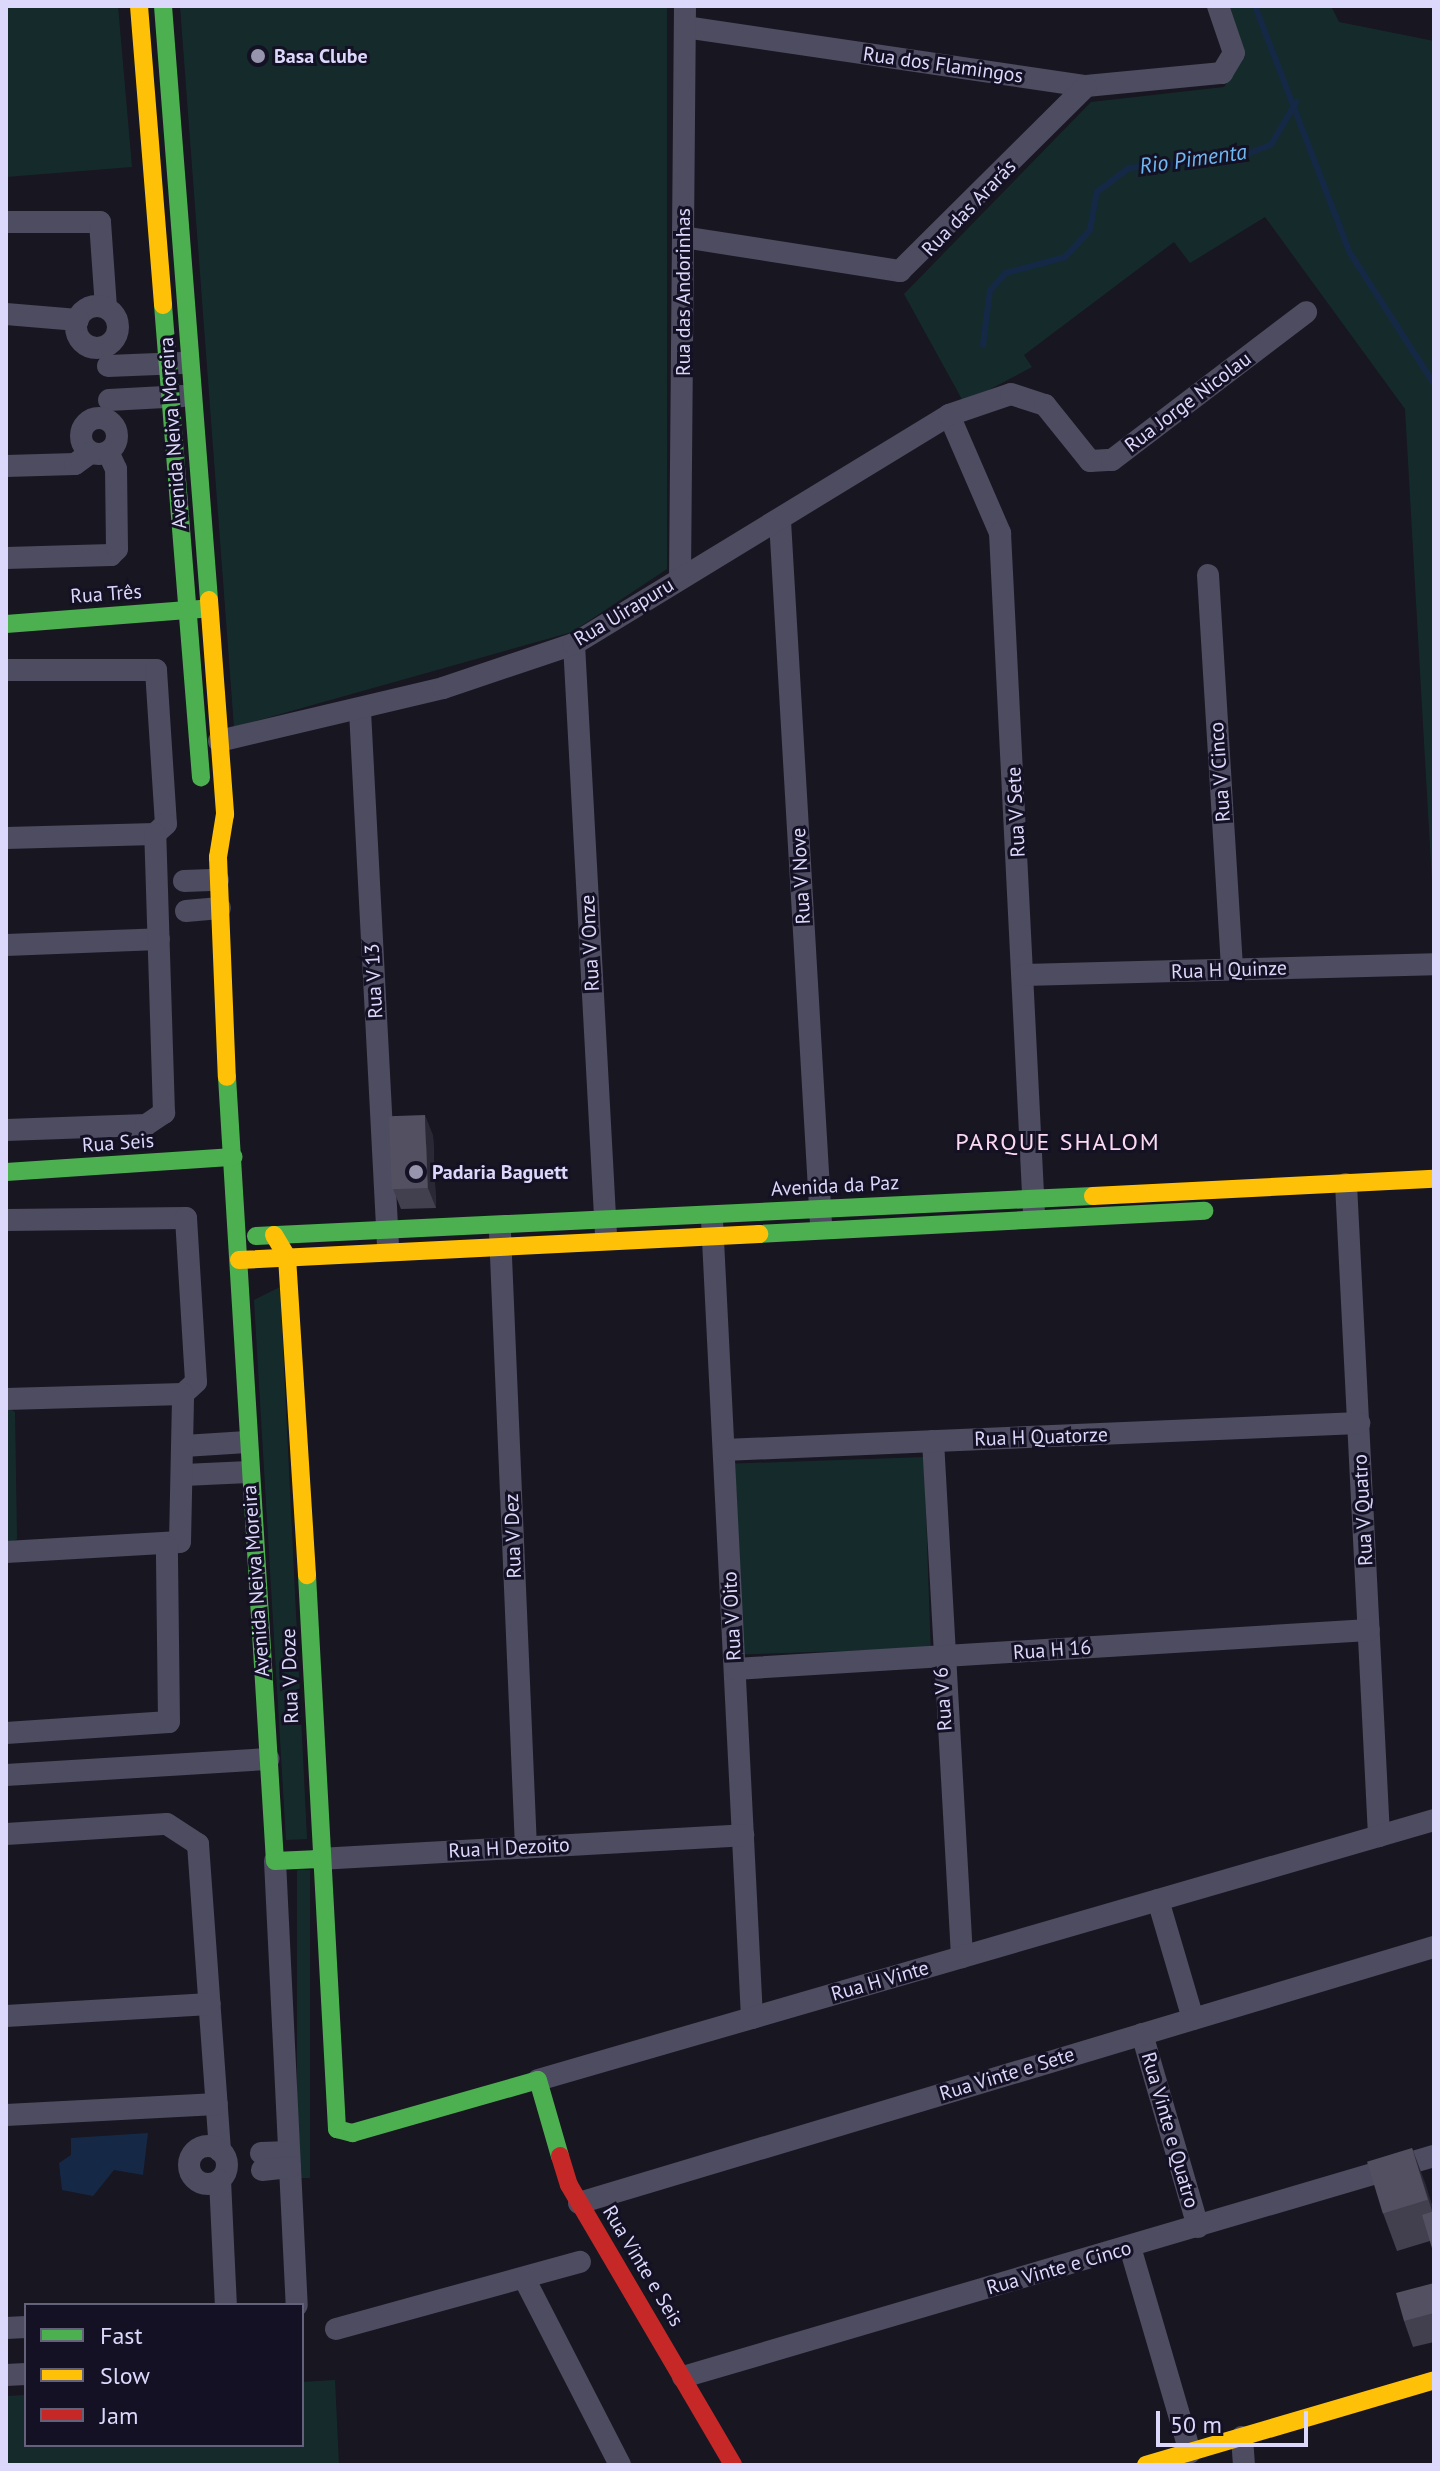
<!DOCTYPE html>
<meta charset="utf-8">
<style>
body{margin:0}
#map{position:relative;width:1440px;height:2471px;overflow:hidden;background:#181620;font-family:"PT Sans",sans-serif}
div>[style]{position:absolute}
[style*='--x']{left:calc(var(--x)*1px);top:calc(var(--y)*1px);width:calc(var(--w)*1px);rotate:calc(var(--a)*1deg)}
.green>*{inset:0;background:#152b2b;transform-origin:0 0}
.water>*{inset:0;background:#152947}
.stream>*{height:6px;margin:-3px;padding:0 3px;transform-origin:3px;border-radius:3px;background:#152947}
.street>*{height:22px;margin:-11px;padding:0 11px;transform-origin:11px;border-radius:11px;background:#4d4c60}
.street>.ring{margin:-11px;padding:0;box-sizing:content-box;background:none;border:22px solid #4d4c60;border-radius:50%}
.fast>*{height:18px;margin:-9px;padding:0 9px;transform-origin:9px;border-radius:9px;background:#4caf50}
.slow>*{height:18px;margin:-9px;padding:0 9px;transform-origin:9px;border-radius:9px;background:#ffc107}
.jam>*{height:18px;margin:-9px;padding:0 9px;transform-origin:9px;border-radius:9px;background:#c62828}
.wall>*{inset:0;background:#423f4f}
.shaded-wall>*{inset:0;background:#2a2834}
.building>*{inset:0;background:#525061;transform-origin:0 0}
.dots>*{width:22px;height:22px;translate:-50% -50%;box-sizing:border-box;border:4px solid #141125;border-radius:50%}
span{translate:-50% -50%;white-space:nowrap;text-align:center;line-height:1.15;-webkit-text-stroke:6px #141125;paint-order:stroke}
.poi-label{font-size:20px;color:#dcd8fb;font-weight:700}
.left{translate:0 -50%;text-align:left}
.street-label{font-size:20px;color:#dcd8fb}
.water-label{font-size:22px;color:#70b8f2;font-style:italic}
.quarter-label{font-size:24px;color:#fcdaf0;letter-spacing:2px}
.frame{position:absolute;inset:0;border:8px solid #dcd8fb;pointer-events:none}
.legend{position:absolute;left:24px;top:2303px;width:280px;height:144px;box-sizing:border-box;background:#141125;border:2px solid #64617b;margin:0;padding:10px 14px;list-style:none;font-size:24px;color:#dcd8fb}
.legend li{display:flex;align-items:center;gap:16px;height:40px}
.legend b{width:40px;border:2px solid #64617b}
.scale{position:absolute;left:1156px;top:2411px;width:152px;height:36px;box-sizing:border-box;border:4px solid #dcd8fb;border-top:0;padding-left:10px;font-size:24px;line-height:28px;white-space:nowrap;color:#dcd8fb;-webkit-text-stroke:6px #141125;paint-order:stroke}
</style>
<div id="map">
<div class="green">
<div style="clip-path:polygon(6px 6px,118px 6px,132px 167px,6px 177px)"></div>
<div style="clip-path:polygon(180px 6px,667px 6px,667px 569px,572px 632px,234px 727px)"></div>
<div style="clip-path:polygon(1230px 6px,1331px 6px,1339px 22px,1434px 41px,1434px 917px,1405px 409px,1265px 217px,1190px 263px,1174px 242px,1024px 355px,1032px 367px,964px 403px,904px 294px,1091px 102px,1224px 87px,1245px 56px)"></div>
<div style="clip-path:polygon(280px 1287px,307px 1839px,286px 1840px,254px 1300px)"></div>
<div style="clip-path:polygon(6px 1407px,15px 1412px,17px 1539px,6px 1545px)"></div>
<div style="left:924px;top:1457px;width:191px;height:189px;rotate:88deg"></div>
<div style="left:297px;top:1870px;width:13px;height:308px"></div>
<div style="clip-path:polygon(335px 2380px,339px 2465px,6px 2465px,6px 2396px,26px 2395px,26px 2445px,302px 2445px,302px 2382px)"></div>
</div>
<div class="water">
<div style="clip-path:polygon(148px 2133px,143px 2175px,114px 2170px,93px 2196px,62px 2190px,59px 2163px,71px 2155px,71px 2138px)"></div>
</div>
<div class="stream">
<div style="--x:1255;--y:6;--w:265;--a:69"></div>
<div style="--x:1350;--y:253;--w:156;--a:57.3"></div>
<div style="--x:983;--y:345;--w:55;--a:-82.7"></div>
<div style="--x:990;--y:290;--w:23;--a:-47"></div>
<div style="--x:1006;--y:273;--w:61;--a:-15.2"></div>
<div style="--x:1065;--y:257;--w:37;--a:-47"></div>
<div style="--x:1090;--y:230;--w:39;--a:-80"></div>
<div style="--x:1097;--y:192;--w:40;--a:-37"></div>
<div style="--x:1129;--y:168;--w:111;--a:-5.7"></div>
<div style="--x:1239;--y:157;--w:34;--a:-21"></div>
<div style="--x:1271;--y:145;--w:50;--a:-59.8"></div>
</div>
<div class="street">
<div style="--x:685;--y:27;--w:405;--a:8.4"></div>
<div style="--x:1086;--y:86;--w:137;--a:-5.5"></div>
<div style="--x:1222;--y:73;--w:23;--a:-59"></div>
<div style="--x:1234;--y:53;--w:50;--a:-108.8"></div>
<div style="--x:6;--y:222;--w:94;--a:0"></div>
<div style="--x:100;--y:222;--w:86;--a:86"></div>
<div style="--x:683;--y:237;--w:220;--a:8.9"></div>
<div style="--x:900;--y:271;--w:262;--a:-44.8"></div>
<div class="ring" style="left:76px;top:306px;width:20px;height:20px"></div>
<div style="--x:6;--y:314;--w:72;--a:4.8"></div>
<div style="--x:108;--y:366;--w:74;--a:-2.3"></div>
<div style="--x:109;--y:400;--w:74;--a:-3.1"></div>
<div style="--x:949;--y:415;--w:129;--a:66.6"></div>
<div style="--x:1000;--y:533;--w:681;--a:87.14"></div>
<div class="ring" style="left:81px;top:418px;width:14px;height:14px"></div>
<div style="--x:6;--y:466;--w:69;--a:-1.7"></div>
<div style="--x:75;--y:464;--w:19;--a:-36"></div>
<div style="--x:780;--y:521;--w:703;--a:86.66"></div>
<div style="--x:6;--y:558;--w:105;--a:-1.6"></div>
<div style="--x:111;--y:555;--w:8;--a:-45"></div>
<div style="--x:117;--y:549;--w:80;--a:-90.7"></div>
<div style="--x:116;--y:469;--w:19;--a:-115"></div>
<div style="--x:1208;--y:575;--w:395;--a:86.5"></div>
<div style="--x:680;--y:578;--w:572;--a:-89.5"></div>
<div style="--x:574;--y:644;--w:591;--a:86.9"></div>
<div style="--x:6;--y:670;--w:150;--a:0"></div>
<div style="--x:156;--y:670;--w:154;--a:86.3"></div>
<div style="--x:166;--y:824;--w:15;--a:138"></div>
<div style="--x:155;--y:834;--w:149;--a:178.5"></div>
<div style="--x:360;--y:711;--w:535;--a:87"></div>
<div style="--x:219;--y:741;--w:230;--a:-13.3"></div>
<div style="--x:443;--y:688;--w:138;--a:-18.6"></div>
<div style="--x:574;--y:644;--w:439;--a:-31.4"></div>
<div style="--x:949;--y:415;--w:65;--a:-18.7"></div>
<div style="--x:1011;--y:394;--w:36;--a:18"></div>
<div style="--x:1045;--y:405;--w:72;--a:51.2"></div>
<div style="--x:1090;--y:461;--w:22;--a:-3"></div>
<div style="--x:1112;--y:460;--w:244;--a:-37.3"></div>
<div style="--x:184;--y:881;--w:34;--a:-2"></div>
<div style="--x:186;--y:911;--w:34;--a:-5"></div>
<div style="--x:6;--y:945;--w:153;--a:-2.2"></div>
<div style="--x:1024;--y:975;--w:410;--a:-1.5"></div>
<div style="--x:6;--y:1130;--w:140;--a:-2"></div>
<div style="--x:146;--y:1125;--w:22;--a:-34"></div>
<div style="--x:164;--y:1113;--w:279;--a:-91.8"></div>
<div style="--x:1346;--y:1184;--w:653;--a:87.1"></div>
<div style="--x:6;--y:1220;--w:180;--a:-0.6"></div>
<div style="--x:186;--y:1218;--w:164;--a:86.5"></div>
<div style="--x:196;--y:1382;--w:18;--a:137"></div>
<div style="--x:183;--y:1394;--w:177;--a:178.4"></div>
<div style="--x:712;--y:1220;--w:799;--a:87.13"></div>
<div style="--x:500;--y:1233;--w:615;--a:87.58"></div>
<div style="--x:933;--y:1441;--w:517;--a:86.78"></div>
<div style="--x:184;--y:1446;--w:63;--a:-3.6"></div>
<div style="--x:724;--y:1450;--w:636;--a:-2.43"></div>
<div style="--x:184;--y:1475;--w:65;--a:-2.6"></div>
<div style="--x:6;--y:1552;--w:174;--a:-3.3"></div>
<div style="--x:180;--y:1542;--w:148;--a:-88.8"></div>
<div style="--x:735;--y:1669;--w:635;--a:-3.52"></div>
<div style="--x:6;--y:1733;--w:163;--a:-3.9"></div>
<div style="--x:169;--y:1722;--w:175;--a:-90.7"></div>
<div style="--x:6;--y:1775;--w:263;--a:-3.5"></div>
<div style="--x:6;--y:1834;--w:161;--a:-3.6"></div>
<div style="--x:167;--y:1824;--w:37;--a:33"></div>
<div style="--x:198;--y:1844;--w:308;--a:85.9"></div>
<div style="--x:319;--y:1859;--w:425;--a:-3.2"></div>
<div style="--x:275;--y:1861;--w:445;--a:87.2"></div>
<div style="--x:1158;--y:1900;--w:124;--a:73.6"></div>
<div style="--x:6;--y:2016;--w:204;--a:-3.4"></div>
<div style="--x:1142;--y:2034;--w:201;--a:73.8"></div>
<div style="--x:538;--y:2080;--w:933;--a:-16.18"></div>
<div style="--x:6;--y:2115;--w:211;--a:-3"></div>
<div class="ring" style="left:189px;top:2146px;width:16px;height:16px"></div>
<div style="--x:261;--y:2153;--w:28;--a:-2"></div>
<div style="--x:262;--y:2170;--w:28;--a:-6"></div>
<div style="--x:220;--y:2180;--w:125;--a:87.3"></div>
<div style="--x:579;--y:2203;--w:893;--a:-16.67"></div>
<div style="--x:1130;--y:2247;--w:214;--a:73.7"></div>
<div style="--x:524;--y:2278;--w:210;--a:62.8"></div>
<div style="--x:6;--y:2328;--w:20;--a:-3"></div>
<div style="--x:336;--y:2329;--w:253;--a:-15.4"></div>
<div style="--x:6;--y:2375;--w:20;--a:-3"></div>
<div style="--x:683;--y:2377;--w:783;--a:-16.4"></div>
<div style="--x:1242;--y:2437;--w:28;--a:86"></div>
</div>
<div class="fast">
<div style="--x:163;--y:6;--w:596;--a:85.57"></div>
<div style="--x:163;--y:305;--w:474;--a:85.4"></div>
<div style="--x:6;--y:624;--w:198;--a:-4.4"></div>
<div style="--x:227;--y:1077;--w:785;--a:86.5"></div>
<div style="--x:275;--y:1861;--w:44;--a:-2.6"></div>
<div style="--x:6;--y:1172;--w:228;--a:-3.8"></div>
<div style="--x:759;--y:1234;--w:446;--a:-3"></div>
<div style="--x:256;--y:1236;--w:838;--a:-2.74"></div>
<div style="--x:307;--y:1575;--w:555;--a:86.9"></div>
<div style="--x:337;--y:2129;--w:16;--a:15"></div>
<div style="--x:352;--y:2133;--w:193;--a:-15.9"></div>
<div style="--x:538;--y:2080;--w:79;--a:73.9"></div>
</div>
<div class="slow">
<div style="--x:139;--y:6;--w:300;--a:85.4"></div>
<div style="--x:209;--y:600;--w:215;--a:85.7"></div>
<div style="--x:225;--y:814;--w:44;--a:99.2"></div>
<div style="--x:218;--y:857;--w:220;--a:87.7"></div>
<div style="--x:1093;--y:1196;--w:341;--a:-2.9"></div>
<div style="--x:274;--y:1235;--w:26;--a:59"></div>
<div style="--x:287;--y:1257;--w:319;--a:86.4"></div>
<div style="--x:239;--y:1260;--w:521;--a:-2.86"></div>
<div style="--x:1146;--y:2465;--w:300;--a:-16.4"></div>
</div>
<div class="jam">
<div style="--x:560;--y:2156;--w:30;--a:73"></div>
<div style="--x:569;--y:2185;--w:324;--a:59.6"></div>
</div>
<div class="wall">
<div style="clip-path:polygon(433px 1135px,436px 1208px,401px 1209px,393px 1189px)"></div>
<div style="clip-path:polygon(1412px 2148px,1434px 2211px,1430px 2241px,1397px 2251px,1383px 2213px)"></div>
<div style="clip-path:polygon(1434px 2283px,1434px 2342px,1413px 2347px,1404px 2321px)"></div>
</div>
<div class="shaded-wall">
<div style="clip-path:polygon(425px 1115px,433px 1135px,436px 1208px,428px 1188px)"></div>
<div style="clip-path:polygon(1412px 2148px,1426px 2185px,1434px 2212px,1434px 2217px)"></div>
</div>
<div class="building">
<div style="left:425px;top:1115px;width:73px;height:36px;rotate:88deg"></div>
<div style="left:1412px;top:2148px;width:54px;height:47px;rotate:73deg"></div>
<div style="clip-path:polygon(1434px 2211px,1434px 2255px,1422px 2215px)"></div>
<div style="clip-path:polygon(1434px 2283px,1434px 2313px,1404px 2321px,1396px 2293px)"></div>
</div>
<div class="dots">
<div style="left:258px;top:56px;background:#9794ae"></div>
<div style="left:416px;top:1172px;background:#9794ae"></div>
</div>
<div class="poi-label">
<span class="left" style="left:274px;top:56px">Basa Clube</span>
<span class="left" style="left:432px;top:1172px">Padaria Baguett</span>
</div>
<div class="street-label">
<span style="left:943px;top:65px;rotate:8deg">Rua dos Flamingos</span>
<span style="left:969px;top:208px;rotate:-46deg">Rua das Ararás</span>
<span style="left:683px;top:292px;rotate:-90deg">Rua das Andorinhas</span>
<span style="left:1188px;top:402px;rotate:-37deg">Rua Jorge Nicolau</span>
<span style="left:173px;top:433px;rotate:-94deg">Avenida Neiva Moreira</span>
<span style="left:106px;top:594px;rotate:-4deg">Rua Três</span>
<span style="left:624px;top:612px;rotate:-31deg">Rua Uirapuru</span>
<span style="left:1220px;top:772px;rotate:-94deg">Rua V Cinco</span>
<span style="left:1016px;top:812px;rotate:-93deg">Rua V Sete</span>
<span style="left:801px;top:876px;rotate:-93deg">Rua V Nove</span>
<span style="left:590px;top:943px;rotate:-93deg">Rua V Onze</span>
<span style="left:1229px;top:970px;rotate:-2deg">Rua H Quinze</span>
<span style="left:374px;top:981px;rotate:-93deg">Rua V 13</span>
<span style="left:118px;top:1143px;rotate:-4deg">Rua Seis</span>
<span style="left:835px;top:1186px;rotate:-3deg">Avenida da Paz</span>
<span style="left:1041px;top:1437px;rotate:-2deg">Rua H Quatorze</span>
<span style="left:1363px;top:1510px;rotate:-93deg">Rua V Quatro</span>
<span style="left:513px;top:1536px;rotate:-92deg">Rua V Dez</span>
<span style="left:256px;top:1581px;rotate:-94deg">Avenida Neiva Moreira</span>
<span style="left:732px;top:1616px;rotate:-93deg">Rua V Oito</span>
<span style="left:1052px;top:1650px;rotate:-4deg">Rua H 16</span>
<span style="left:290px;top:1676px;rotate:-92deg">Rua V Doze</span>
<span style="left:943px;top:1699px;rotate:-94deg">Rua V 6</span>
<span style="left:509px;top:1848px;rotate:-3deg">Rua H Dezoito</span>
<span style="left:880px;top:1981px;rotate:-16deg">Rua H Vinte</span>
<span style="left:1007px;top:2074px;rotate:-17deg">Rua Vinte e Sete</span>
<span style="left:1170px;top:2130px;rotate:74deg">Rua Vinte e Quatro</span>
<span style="left:643px;top:2266px;rotate:59deg">Rua Vinte e Seis</span>
<span style="left:1059px;top:2268px;rotate:-16deg">Rua Vinte e Cinco</span>
</div>
<div class="water-label">
<span style="left:1193px;top:159px;rotate:-8deg">Rio Pimenta</span>
</div>
<div class="quarter-label">
<span style="left:1058px;top:1142px">PARQUE SHALOM</span>
</div>
<div class="frame"></div>
<ul class="legend">
<li><b style="height:10px;background:#4caf50"></b>Fast</li>
<li><b style="height:10px;background:#ffc107"></b>Slow</li>
<li><b style="height:10px;background:#c62828"></b>Jam</li>
</ul>
<div class="scale">50 m</div>
</div>
